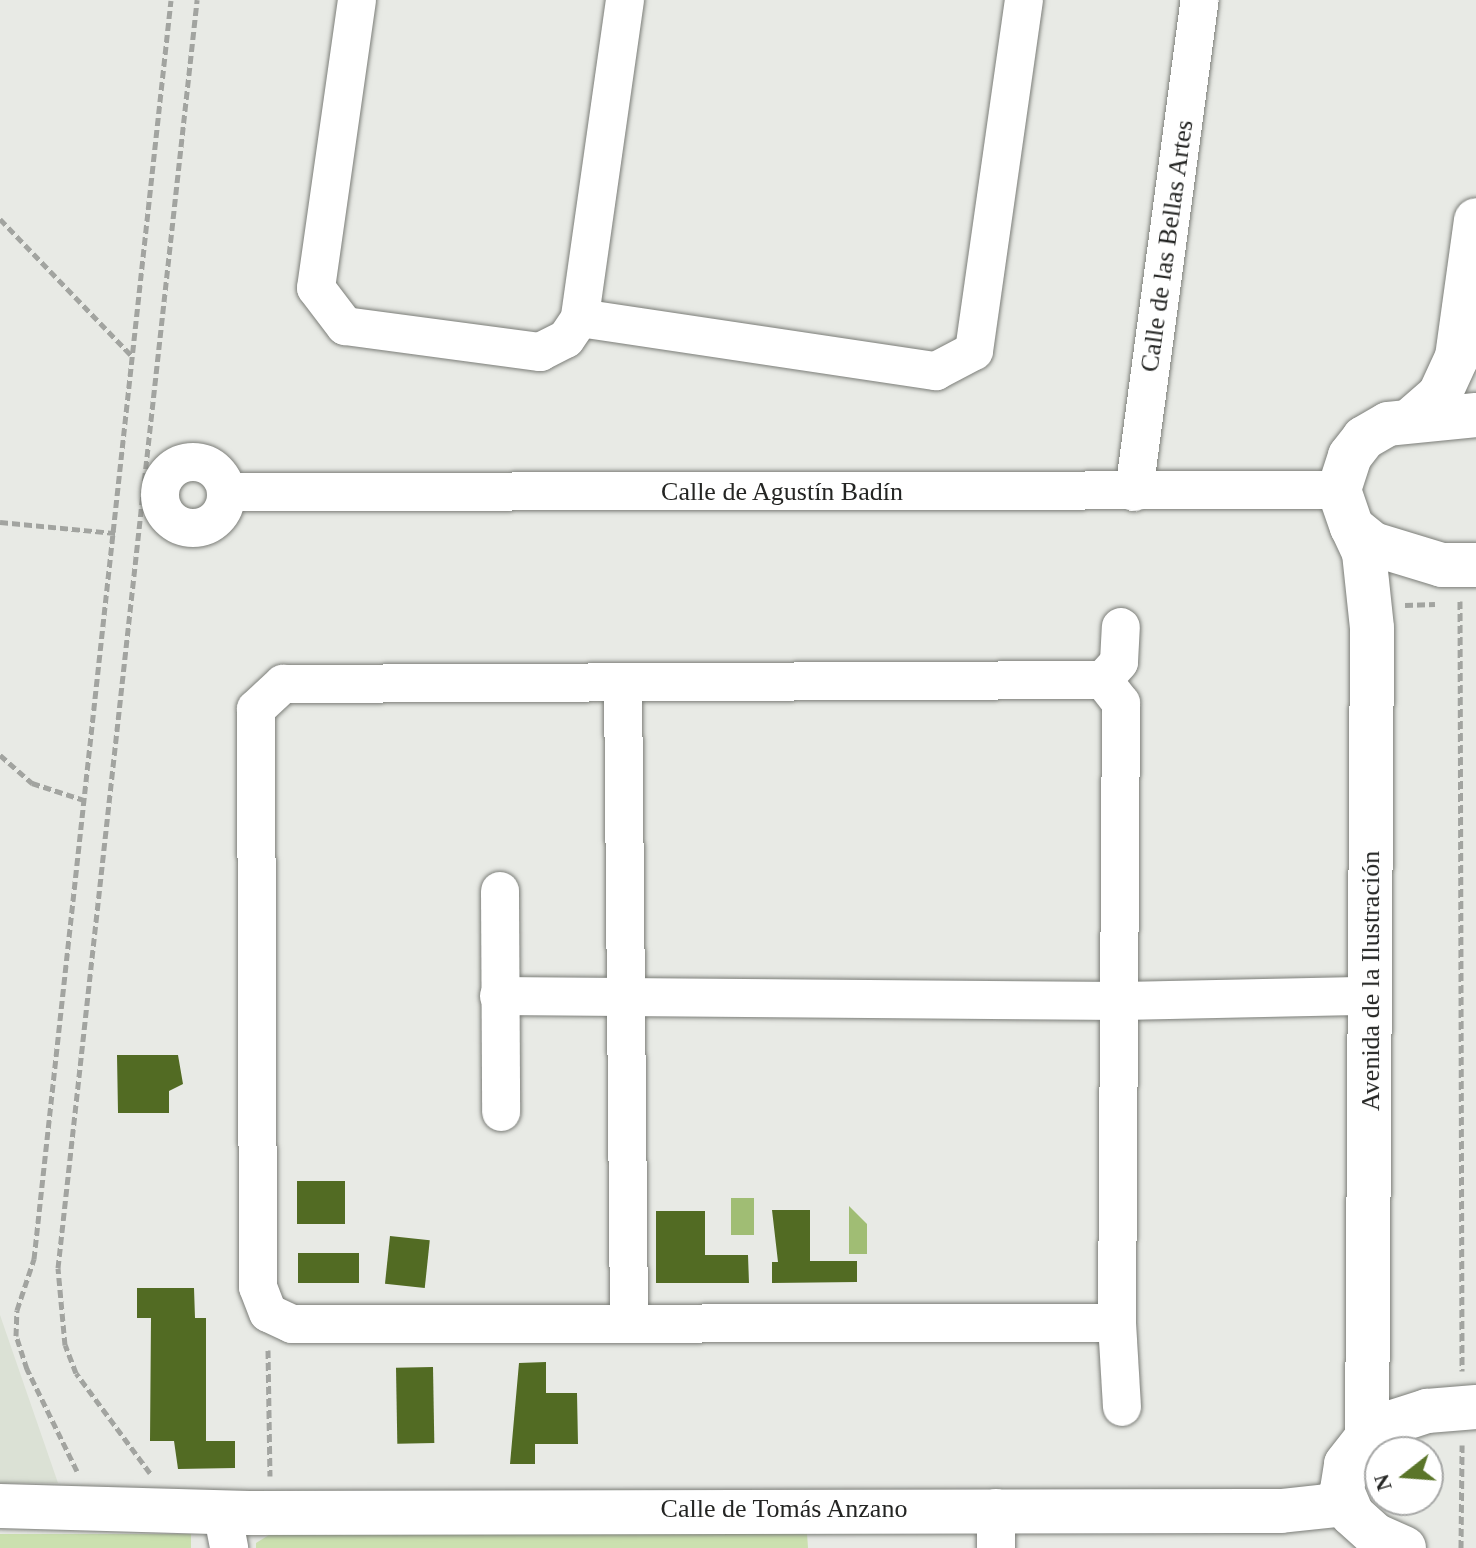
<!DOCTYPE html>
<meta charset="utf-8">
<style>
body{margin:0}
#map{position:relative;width:1476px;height:1548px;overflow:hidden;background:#e8eae5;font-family:"Times New Roman",serif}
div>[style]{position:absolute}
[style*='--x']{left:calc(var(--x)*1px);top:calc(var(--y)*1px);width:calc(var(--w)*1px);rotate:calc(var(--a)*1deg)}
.built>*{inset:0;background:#dbe1d5}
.green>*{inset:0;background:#cbe0af;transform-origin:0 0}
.water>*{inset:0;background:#a0bd74;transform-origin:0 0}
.building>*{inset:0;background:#526b23;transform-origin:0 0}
.path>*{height:5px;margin-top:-2.5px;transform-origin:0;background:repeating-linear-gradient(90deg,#a2a4a0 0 8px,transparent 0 12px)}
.roads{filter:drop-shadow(0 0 2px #7b7d78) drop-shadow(0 0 2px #7b7d78)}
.street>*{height:38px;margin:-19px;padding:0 19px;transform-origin:19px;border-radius:19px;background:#fff}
.street>.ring{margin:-19px;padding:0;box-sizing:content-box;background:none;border:38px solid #fff;border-radius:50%}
.secondary>*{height:44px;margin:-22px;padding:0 22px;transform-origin:22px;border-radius:22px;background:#fff}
span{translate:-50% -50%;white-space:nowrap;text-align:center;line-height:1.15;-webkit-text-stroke:8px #fff;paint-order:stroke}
.street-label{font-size:26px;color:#242523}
.north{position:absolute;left:1364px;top:1436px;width:80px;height:80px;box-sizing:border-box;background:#fff;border:2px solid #a7a8a7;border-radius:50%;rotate:253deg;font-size:22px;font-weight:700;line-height:32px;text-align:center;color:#242523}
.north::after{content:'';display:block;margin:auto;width:28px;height:36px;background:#5a7529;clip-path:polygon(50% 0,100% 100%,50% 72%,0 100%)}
</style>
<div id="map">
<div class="built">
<div style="clip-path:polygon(0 1315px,58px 1483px,0 1483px)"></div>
</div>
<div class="green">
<div style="clip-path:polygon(807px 1533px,808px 1548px,256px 1548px,256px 1543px,269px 1535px)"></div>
<div style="left:0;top:1534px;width:191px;height:14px"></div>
</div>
<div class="water">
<div style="left:731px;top:1198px;width:23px;height:37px"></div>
<div style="clip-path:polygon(849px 1206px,867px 1224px,867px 1254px,849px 1254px)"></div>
</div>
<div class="building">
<div style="clip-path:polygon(117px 1055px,178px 1055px,183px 1084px,169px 1091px,169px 1113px,118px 1113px)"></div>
<div style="left:297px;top:1181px;width:48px;height:43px"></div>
<div style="clip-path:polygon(772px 1210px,810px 1210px,810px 1261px,857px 1261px,857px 1282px,772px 1283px,772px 1262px,778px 1262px)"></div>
<div style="clip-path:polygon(656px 1211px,705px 1211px,705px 1255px,748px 1255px,749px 1283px,656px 1283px)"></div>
<div style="left:390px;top:1236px;width:40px;height:48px;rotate:6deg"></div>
<div style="left:359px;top:1253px;width:30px;height:61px;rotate:90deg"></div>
<div style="clip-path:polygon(137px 1288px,194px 1288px,195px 1318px,206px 1318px,206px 1441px,235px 1441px,235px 1468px,178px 1469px,174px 1441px,150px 1441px,151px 1318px,137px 1318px)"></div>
<div style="clip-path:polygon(546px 1362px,546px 1393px,577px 1393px,578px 1444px,535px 1444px,535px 1464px,510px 1464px,519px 1363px)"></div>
<div style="left:433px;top:1367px;width:76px;height:37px;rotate:89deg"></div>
</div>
<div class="path">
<div style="--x:0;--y:219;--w:192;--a:46.1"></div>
<div style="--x:143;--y:492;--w:17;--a:0"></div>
<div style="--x:0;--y:522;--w:116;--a:5.5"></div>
<div style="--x:1460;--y:601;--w:770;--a:89.85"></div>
<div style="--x:1405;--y:605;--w:30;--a:-2"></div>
<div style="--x:0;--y:755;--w:43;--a:41.2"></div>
<div style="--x:32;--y:783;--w:55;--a:18.1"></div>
<div style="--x:268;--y:1350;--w:126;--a:89.1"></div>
<div style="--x:77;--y:1471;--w:114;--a:-116.1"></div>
<div style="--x:27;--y:1369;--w:35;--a:-108"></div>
<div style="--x:16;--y:1336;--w:26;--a:-88"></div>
<div style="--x:17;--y:1310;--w:54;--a:-71.6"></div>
<div style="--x:34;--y:1259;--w:1266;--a:-83.79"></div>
<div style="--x:150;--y:1473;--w:124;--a:-126.5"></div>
<div style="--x:76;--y:1373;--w:30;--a:-111"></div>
<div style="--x:65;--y:1345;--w:77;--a:-95.2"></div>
<div style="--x:58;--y:1268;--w:1276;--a:-83.74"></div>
<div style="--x:1461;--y:1548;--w:103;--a:-89.4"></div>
</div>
<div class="roads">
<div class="street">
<div style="--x:357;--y:0;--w:291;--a:98.1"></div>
<div style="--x:316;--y:288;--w:48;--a:52.7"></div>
<div style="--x:345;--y:326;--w:197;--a:7.6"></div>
<div style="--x:540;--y:352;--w:29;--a:-27"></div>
<div style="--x:566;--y:339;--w:25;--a:-56"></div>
<div style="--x:625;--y:0;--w:321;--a:98.1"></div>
<div style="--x:580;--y:318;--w:360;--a:8.5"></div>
<div style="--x:936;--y:371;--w:43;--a:-27.8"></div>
<div style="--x:974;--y:351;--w:355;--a:-81.9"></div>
<div class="ring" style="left:160px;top:462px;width:28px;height:28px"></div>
<div style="--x:226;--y:492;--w:1113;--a:-0.1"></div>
<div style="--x:1134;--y:492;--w:496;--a:-82.4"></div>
<div style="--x:1103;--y:680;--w:29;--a:52"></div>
<div style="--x:1121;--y:703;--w:620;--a:90.37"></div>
<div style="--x:1117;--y:1323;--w:825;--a:179.93"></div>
<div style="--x:292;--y:1324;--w:26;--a:-155"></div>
<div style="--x:268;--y:1313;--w:28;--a:-111"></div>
<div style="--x:258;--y:1287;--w:578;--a:-90.2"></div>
<div style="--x:256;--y:709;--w:37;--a:-43"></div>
<div style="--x:283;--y:684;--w:820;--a:-0.28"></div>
<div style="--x:1103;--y:680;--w:24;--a:-48"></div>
<div style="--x:1119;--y:662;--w:35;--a:-87"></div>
<div style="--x:623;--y:682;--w:641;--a:89.46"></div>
<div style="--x:500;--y:891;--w:221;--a:89.7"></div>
<div style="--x:499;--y:996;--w:623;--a:0.46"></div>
<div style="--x:1122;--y:1001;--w:248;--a:-1.2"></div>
<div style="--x:1117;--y:1323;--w:84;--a:86.6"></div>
<div style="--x:996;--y:1508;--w:40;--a:90"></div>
<div style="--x:222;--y:1511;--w:38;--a:79"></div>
</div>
<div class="secondary">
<div style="--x:1476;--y:415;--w:88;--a:174.2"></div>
<div style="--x:1388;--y:424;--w:28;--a:150"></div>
<div style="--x:1364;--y:438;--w:23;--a:128"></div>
<div style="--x:1350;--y:456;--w:36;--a:108"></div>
<div style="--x:1339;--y:490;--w:39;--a:71"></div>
<div style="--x:1352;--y:527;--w:27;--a:39"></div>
<div style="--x:1373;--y:544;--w:72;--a:16.9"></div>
<div style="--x:1442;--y:565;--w:34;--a:0"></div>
<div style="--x:1414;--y:417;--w:35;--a:-41"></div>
<div style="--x:1440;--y:394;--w:41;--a:-65.3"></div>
<div style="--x:1457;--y:357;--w:138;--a:-82.1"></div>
<div style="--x:1352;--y:527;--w:29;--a:65"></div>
<div style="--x:1364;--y:553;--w:75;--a:83.9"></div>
<div style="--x:1372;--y:628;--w:809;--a:90.35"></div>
<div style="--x:0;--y:1506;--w:249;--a:1.6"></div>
<div style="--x:249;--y:1513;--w:1032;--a:-0.11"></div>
<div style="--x:1281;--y:1511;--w:64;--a:-6.2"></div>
<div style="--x:1404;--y:1548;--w:32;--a:-156"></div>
<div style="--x:1375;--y:1535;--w:31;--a:-138"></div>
<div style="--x:1352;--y:1514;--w:26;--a:-113"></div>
<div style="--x:1342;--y:1490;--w:26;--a:-81"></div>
<div style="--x:1346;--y:1464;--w:34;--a:-52"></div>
<div style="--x:1367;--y:1437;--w:30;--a:-30"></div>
<div style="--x:1393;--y:1422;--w:36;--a:-18"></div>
<div style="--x:1427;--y:1411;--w:49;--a:-4.7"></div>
</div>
</div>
<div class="street-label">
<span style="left:1167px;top:246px;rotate:-82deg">Calle de las Bellas Artes</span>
<span style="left:782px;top:492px">Calle de Agustín Badín</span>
<span style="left:1371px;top:981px;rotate:-90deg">Avenida de la Ilustración</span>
<span style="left:784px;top:1509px">Calle de Tomás Anzano</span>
</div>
<div class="north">N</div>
</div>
